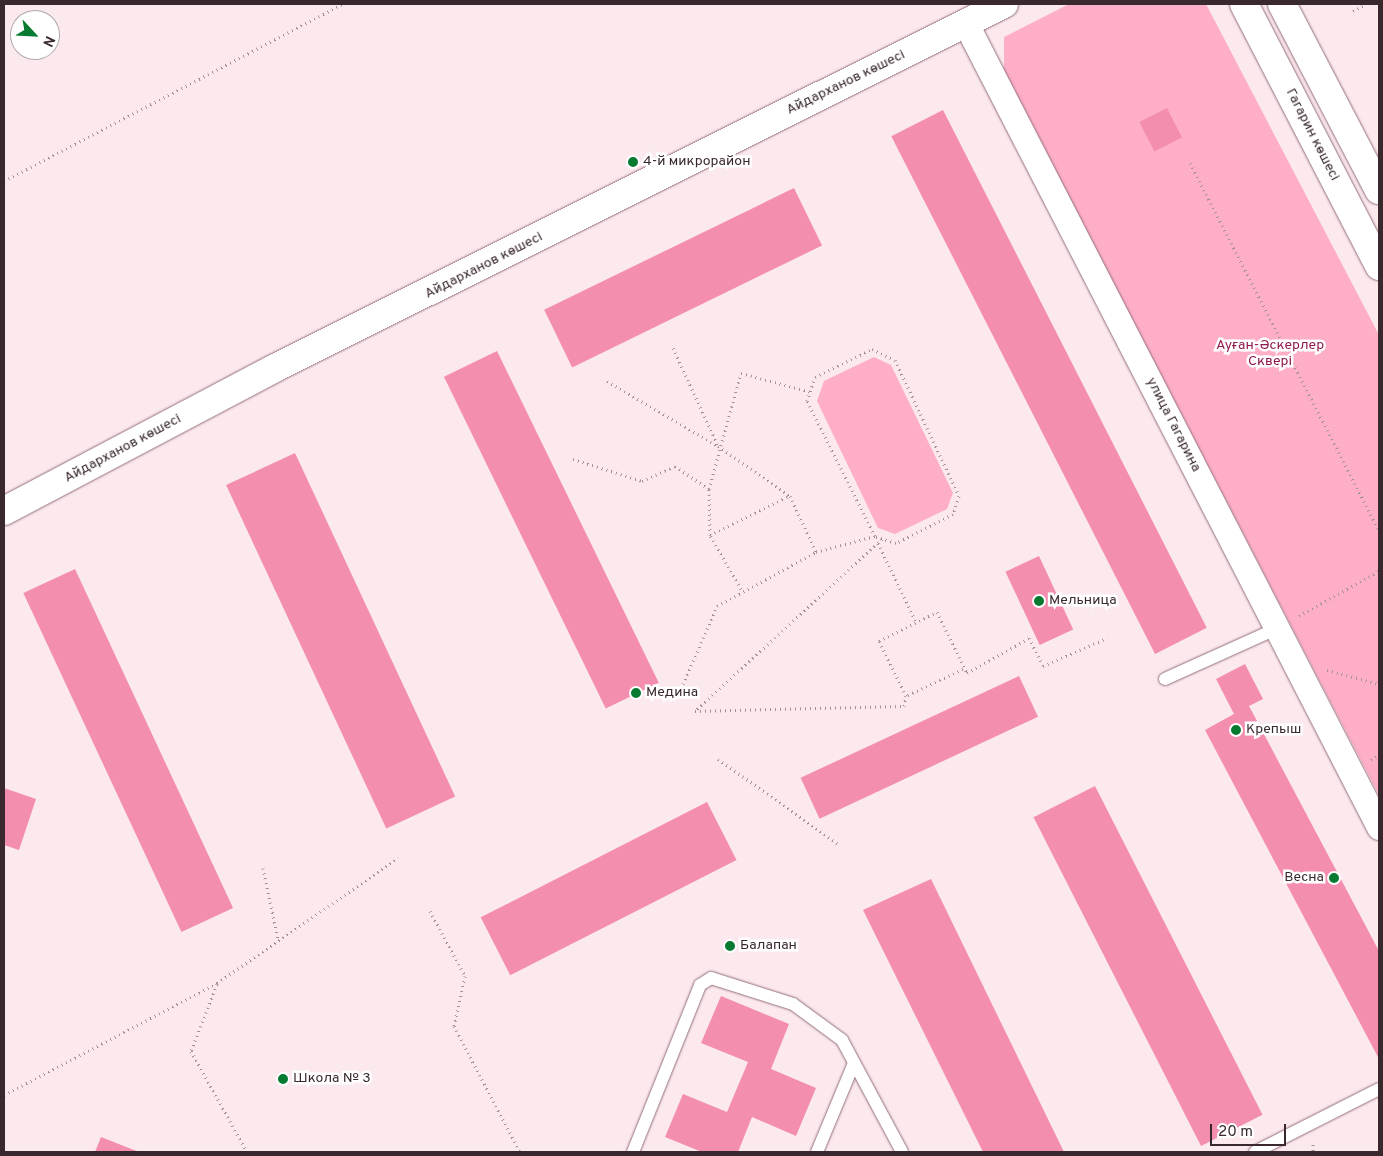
<!DOCTYPE html>
<meta charset="utf-8">
<style>
body{margin:0}
#map{position:relative;width:1383px;height:1156px;overflow:hidden;background:#fbe9ee;font-family:Overpass,sans-serif}
div>[style]{position:absolute}
[style*='--x']{left:calc(var(--x)*1px);top:calc(var(--y)*1px);width:calc(var(--w)*1px);rotate:calc(var(--a)*1deg)}
.green>*{inset:0;background:#feaec7}
.building>*{inset:0;background:#f48eaf;transform-origin:0 0}
.path>*{height:3px;margin-top:-1.5px;transform-origin:0;background:repeating-linear-gradient(90deg,#a39196 0 1px,transparent 0 5px)}
.roads{filter:drop-shadow(0 0 1px #946e79) drop-shadow(0 0 1px #946e79)}
.service>*{height:12px;margin:-6px;padding:0 6px;transform-origin:6px;border-radius:6px;background:#fff}
.minor>*{height:25px;margin:-12.5px;padding:0 12.5px;transform-origin:12.5px;border-radius:12.5px;background:#fff}
.tertiary>*{height:28px;margin:-14px;padding:0 14px;transform-origin:14px;border-radius:14px;background:#fff}
.dots>*{width:14px;height:14px;translate:-50% -50%;box-sizing:border-box;border:2px solid #fff;border-radius:50%}
span{translate:-50% -50%;white-space:nowrap;text-align:center;line-height:1.15;-webkit-text-stroke:5px #fff;paint-order:stroke}
.street-label{font-size:14px;color:#39292e}
.poi-label{font-size:14px;color:#39292e}
.left{translate:0 -50%;text-align:left}
.right{translate:-100% -50%;text-align:right}
.park-label{font-size:14px;color:#901a4f}
.frame{position:absolute;inset:0;border:5px solid #39292e;pointer-events:none}
.north{position:absolute;left:10px;top:10px;width:50px;height:50px;box-sizing:border-box;background:#fff;border:1px solid #b0a9ab;border-radius:50%;rotate:115deg;font-size:14px;font-weight:700;line-height:20px;text-align:center;color:#39292e}
.north::after{content:'';display:block;margin:auto;width:18px;height:22px;background:#067a30;clip-path:polygon(50% 0,100% 100%,50% 72%,0 100%)}
.scale{position:absolute;left:1210px;top:1124px;width:76px;height:22px;box-sizing:border-box;border:2px solid #39292e;border-top:0;padding-left:6px;font-size:15px;line-height:18px;white-space:nowrap;color:#39292e;-webkit-text-stroke:4px #fff;paint-order:stroke}
</style>
<div id="map">
<div class="green">
<div style="clip-path:polygon(1069px 4px,1206px 4px,1379px 335px,1379px 795px,1004px 73px,1004px 37px)"></div>
<div style="clip-path:polygon(874px 357px,891px 365px,953px 493px,947px 509px,895px 534px,878px 528px,817px 401px,824px 381px)"></div>
</div>
<div class="building">
<div style="left:1167px;top:108px;width:33px;height:31px;rotate:63deg"></div>
<div style="left:943px;top:110px;width:581px;height:58px;rotate:63deg"></div>
<div style="left:794px;top:188px;width:64px;height:278px;rotate:64deg"></div>
<div style="left:497px;top:351px;width:369px;height:59px;rotate:64deg"></div>
<div style="left:295px;top:453px;width:379px;height:76px;rotate:65deg"></div>
<div style="left:1039px;top:556px;width:81px;height:37px;rotate:65deg"></div>
<div style="left:75px;top:569px;width:374px;height:57px;rotate:65deg"></div>
<div style="clip-path:polygon(1245px 664px,1263px 699px,1249px 706px,1379px 951px,1379px 1059px,1205px 730px,1234px 714px,1216px 679px)"></div>
<div style="left:1019px;top:676px;width:45px;height:241px;rotate:65deg"></div>
<div style="left:1095px;top:786px;width:369px;height:69px;rotate:63deg"></div>
<div style="clip-path:polygon(4px 788px,36px 799px,19px 850px,4px 845px)"></div>
<div style="left:707px;top:802px;width:65px;height:254px;rotate:63deg"></div>
<div style="clip-path:polygon(931px 879px,1064px 1152px,983px 1152px,863px 910px)"></div>
<div style="clip-path:polygon(721px 996px,789px 1024px,771px 1069px,816px 1088px,796px 1136px,752px 1117px,738px 1152px,702px 1152px,665px 1137px,683px 1094px,727px 1112px,748px 1062px,701px 1043px)"></div>
<div style="clip-path:polygon(101px 1137px,139px 1152px,95px 1152px)"></div>
</div>
<div class="path">
<div style="--x:1353;--y:11;--w:15;--a:-28"></div>
<div style="--x:1190;--y:163;--w:414;--a:62.8"></div>
<div style="--x:4;--y:181;--w:382;--a:-27.6"></div>
<div style="--x:673;--y:348;--w:108;--a:65.3"></div>
<div style="--x:872;--y:349;--w:25;--a:26"></div>
<div style="--x:895;--y:360;--w:150;--a:64.8"></div>
<div style="--x:959;--y:496;--w:19;--a:108"></div>
<div style="--x:953;--y:514;--w:64;--a:153"></div>
<div style="--x:896;--y:543;--w:22;--a:-162"></div>
<div style="--x:875;--y:536;--w:151;--a:-116.7"></div>
<div style="--x:807;--y:401;--w:25;--a:-72"></div>
<div style="--x:815;--y:377;--w:64;--a:-26.2"></div>
<div style="--x:607;--y:381;--w:129;--a:30.4"></div>
<div style="--x:718;--y:446;--w:88;--a:34.8"></div>
<div style="--x:790;--y:496;--w:62;--a:65.1"></div>
<div style="--x:573;--y:459;--w:72;--a:17.7"></div>
<div style="--x:642;--y:481;--w:36;--a:-24"></div>
<div style="--x:675;--y:466;--w:41;--a:34.1"></div>
<div style="--x:710;--y:535;--w:88;--a:-26.3"></div>
<div style="--x:882;--y:539;--w:254;--a:137.4"></div>
<div style="--x:695;--y:711;--w:209;--a:-1.4"></div>
<div style="--x:904;--y:706;--w:10;--a:-79"></div>
<div style="--x:878;--y:543;--w:88;--a:64.3"></div>
<div style="--x:741;--y:589;--w:62;--a:-119.9"></div>
<div style="--x:710;--y:535;--w:46;--a:-91.2"></div>
<div style="--x:709;--y:489;--w:120;--a:-74.6"></div>
<div style="--x:741;--y:373;--w:73;--a:15.2"></div>
<div style="--x:1299;--y:616;--w:92;--a:-29.4"></div>
<div style="--x:963;--y:669;--w:63;--a:154.7"></div>
<div style="--x:906;--y:696;--w:61;--a:-116.1"></div>
<div style="--x:879;--y:641;--w:65;--a:-26.6"></div>
<div style="--x:937;--y:612;--w:68;--a:63.8"></div>
<div style="--x:967;--y:673;--w:71;--a:-29.4"></div>
<div style="--x:1029;--y:638;--w:31;--a:63"></div>
<div style="--x:1043;--y:666;--w:70;--a:-23.6"></div>
<div style="--x:1327;--y:670;--w:54;--a:15.1"></div>
<div style="--x:683;--y:684;--w:85;--a:-66.4"></div>
<div style="--x:717;--y:606;--w:113;--a:-28.6"></div>
<div style="--x:816;--y:552;--w:61;--a:-15.2"></div>
<div style="--x:718;--y:759;--w:146;--a:35.2"></div>
<div style="--x:1371;--y:760;--w:9;--a:-32"></div>
<div style="--x:263;--y:868;--w:73;--a:78.1"></div>
<div style="--x:430;--y:911;--w:74;--a:61.7"></div>
<div style="--x:465;--y:976;--w:51;--a:102.4"></div>
<div style="--x:454;--y:1026;--w:142;--a:62.4"></div>
<div style="--x:217;--y:984;--w:72;--a:111.2"></div>
<div style="--x:191;--y:1051;--w:115;--a:61"></div>
<div style="--x:4;--y:1095;--w:241;--a:-27.7"></div>
<div style="--x:217;--y:983;--w:220;--a:-34.6"></div>
<div style="--x:1313;--y:1144;--w:8;--a:90"></div>
</div>
<div class="roads">
<div class="service">
<div style="--x:1165;--y:679;--w:124;--a:-24.3"></div>
<div style="--x:633;--y:1152;--w:180;--a:-68.1"></div>
<div style="--x:700;--y:985;--w:13;--a:-32"></div>
<div style="--x:711;--y:978;--w:86;--a:17.6"></div>
<div style="--x:793;--y:1004;--w:61;--a:36.3"></div>
<div style="--x:842;--y:1040;--w:127;--a:61.8"></div>
<div style="--x:817;--y:1152;--w:96;--a:-67.4"></div>
<div style="--x:1255;--y:1152;--w:139;--a:-26.9"></div>
</div>
<div class="minor">
<div style="--x:966;--y:24;--w:903;--a:62.78"></div>
</div>
<div class="tertiary">
<div style="--x:1244;--y:4;--w:295;--a:62.7"></div>
<div style="--x:1282;--y:4;--w:210;--a:62.5"></div>
<div style="--x:4;--y:511;--w:304;--a:-27.8"></div>
<div style="--x:273;--y:369;--w:817;--a:-26.53"></div>
</div>
</div>
<div class="dots">
<div style="left:633px;top:162px;background:#067a30"></div>
<div style="left:1039px;top:601px;background:#067a30"></div>
<div style="left:636px;top:693px;background:#067a30"></div>
<div style="left:1236px;top:730px;background:#067a30"></div>
<div style="left:1334px;top:878px;background:#067a30"></div>
<div style="left:730px;top:946px;background:#067a30"></div>
<div style="left:283px;top:1079px;background:#067a30"></div>
</div>
<div class="street-label">
<span style="left:846px;top:83px;rotate:-26deg">Айдарханов көшесі</span>
<span style="left:1312px;top:135px;rotate:63deg">Гагарин көшесі</span>
<span style="left:484px;top:266px;rotate:-27deg">Айдарханов көшесі</span>
<span style="left:1173px;top:425px;rotate:63deg">улица Гагарина</span>
<span style="left:123px;top:449px;rotate:-28deg">Айдарханов көшесі</span>
</div>
<div class="poi-label">
<span class="left" style="left:643px;top:162px">4-й микрорайон</span>
<span class="left" style="left:1049px;top:601px">Мельница</span>
<span class="left" style="left:646px;top:693px">Медина</span>
<span class="left" style="left:1246px;top:730px">Крепыш</span>
<span class="right" style="left:1324px;top:878px">Весна</span>
<span class="left" style="left:740px;top:946px">Балапан</span>
<span class="left" style="left:293px;top:1079px">Школа № 3</span>
</div>
<div class="park-label">
<span style="left:1270px;top:354px">Ауған-Әскерлер<br>Сквері</span>
</div>
<div class="frame"></div>
<div class="north">N</div>
<div class="scale">20 m</div>
</div>
